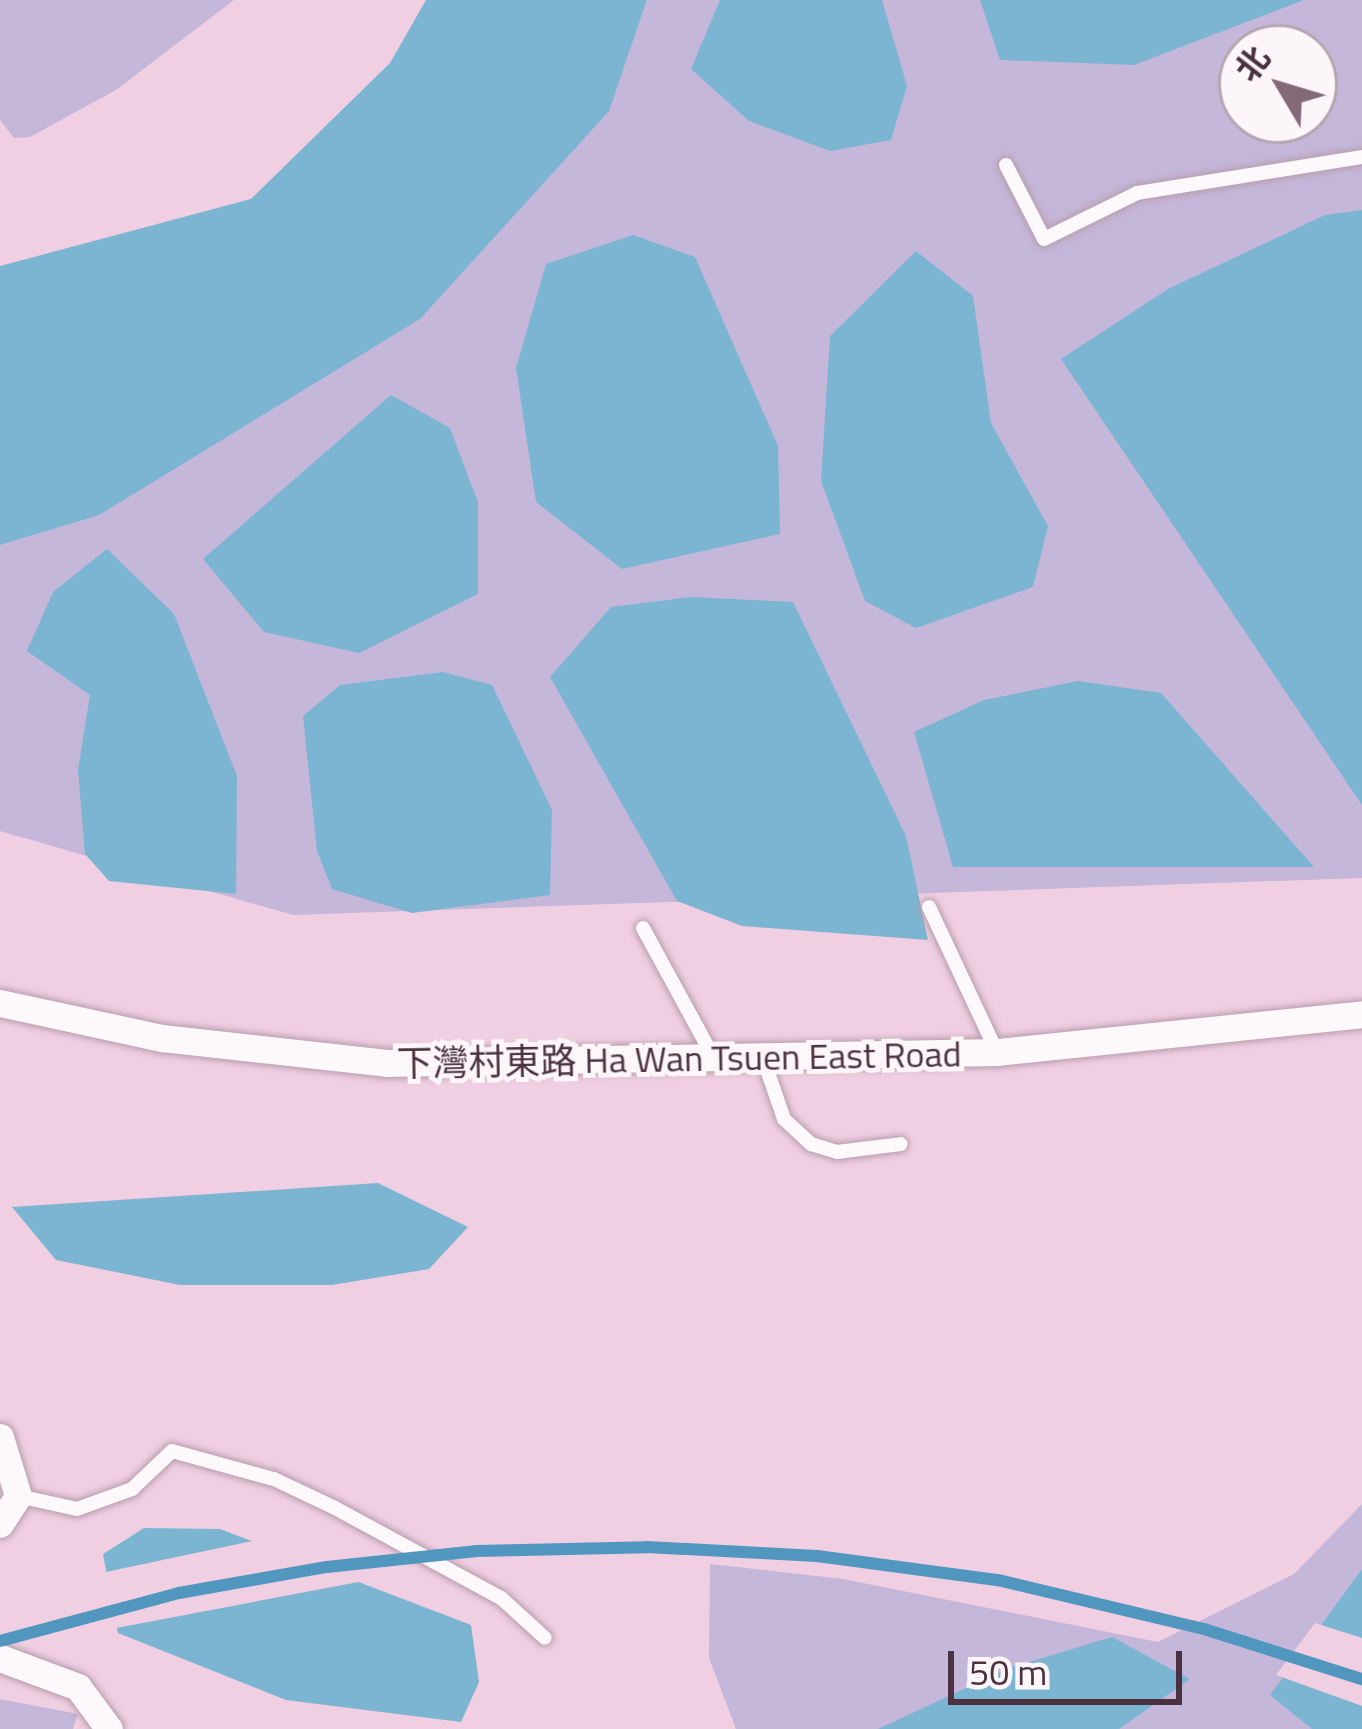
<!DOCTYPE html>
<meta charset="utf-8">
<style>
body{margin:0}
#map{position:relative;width:1362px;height:1729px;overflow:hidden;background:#f0cfe2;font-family:"Titillium Web","Noto Sans SC",sans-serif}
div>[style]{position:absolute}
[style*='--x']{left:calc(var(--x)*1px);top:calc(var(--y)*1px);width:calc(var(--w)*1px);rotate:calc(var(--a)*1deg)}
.green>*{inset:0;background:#c5b7da}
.water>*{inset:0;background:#7cb5d1}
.pier>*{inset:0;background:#f0cfe2}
.roads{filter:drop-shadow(0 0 3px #b79ead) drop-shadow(0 0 3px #b79ead)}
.lane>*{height:14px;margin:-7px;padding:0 7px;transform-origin:7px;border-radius:7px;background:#fdf8fb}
.street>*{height:27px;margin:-13.5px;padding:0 13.5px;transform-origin:13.5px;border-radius:13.5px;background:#fdf8fb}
.metro-1>*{height:12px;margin:-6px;padding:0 6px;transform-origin:6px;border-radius:6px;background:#5196be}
span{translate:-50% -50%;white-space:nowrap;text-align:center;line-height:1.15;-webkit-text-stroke:10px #fcf5f9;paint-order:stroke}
.street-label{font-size:36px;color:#4a3240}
.north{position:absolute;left:1218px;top:24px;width:120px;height:120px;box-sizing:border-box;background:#fcf5f9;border:3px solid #b5a7af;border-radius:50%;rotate:308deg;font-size:33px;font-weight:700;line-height:48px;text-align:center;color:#4a3240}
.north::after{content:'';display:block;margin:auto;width:42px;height:54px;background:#846979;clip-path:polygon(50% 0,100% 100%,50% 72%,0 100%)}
.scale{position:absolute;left:948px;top:1651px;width:234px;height:54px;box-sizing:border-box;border:6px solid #4a3240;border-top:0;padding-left:15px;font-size:36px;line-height:42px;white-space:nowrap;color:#4a3240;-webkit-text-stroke:9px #fcf5f9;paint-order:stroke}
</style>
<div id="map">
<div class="green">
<div style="clip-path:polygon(0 0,234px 0,116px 90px,30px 137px,14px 138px,0 120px)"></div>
<div style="clip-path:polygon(evenodd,647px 0,1362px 0,1362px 878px,293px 915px,0 831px,0 542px,618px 84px,647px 0,1242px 48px,1314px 48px,1314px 120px,1242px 120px,1242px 48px)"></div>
<div style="clip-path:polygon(1362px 1504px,1362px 1729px,736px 1729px,709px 1658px,710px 1564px,843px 1579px,1158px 1642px,1294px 1574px)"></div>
<div style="clip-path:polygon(0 1699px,78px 1714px,73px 1729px,0 1729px)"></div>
</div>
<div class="water">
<div style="clip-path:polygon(426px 0,647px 0,609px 111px,420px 319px,99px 515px,0 545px,0 266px,251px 199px,390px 63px)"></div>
<div style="clip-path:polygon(720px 0,882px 0,907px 86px,891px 140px,830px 151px,749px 121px,691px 69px)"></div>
<div style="clip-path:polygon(980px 0,1304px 0,1134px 65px,1000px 60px)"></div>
<div style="clip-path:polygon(1362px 210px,1362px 805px,1061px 359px,1168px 289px,1325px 215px)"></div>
<div style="clip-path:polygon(633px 235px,695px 257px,778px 446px,780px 534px,622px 569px,536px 502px,516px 368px,546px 264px)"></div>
<div style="clip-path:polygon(916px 251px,973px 296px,991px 423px,1048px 526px,1033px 587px,916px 628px,865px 601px,821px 481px,830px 336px)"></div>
<div style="clip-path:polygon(391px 395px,450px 428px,478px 502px,478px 594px,359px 653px,264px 632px,203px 559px)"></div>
<div style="clip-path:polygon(107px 549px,174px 614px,237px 776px,236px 894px,109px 881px,85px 854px,78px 770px,90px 695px,27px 651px,53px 592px)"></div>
<div style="clip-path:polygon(691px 597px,793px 602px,906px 836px,928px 940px,742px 926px,677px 901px,550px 677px,611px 607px)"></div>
<div style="clip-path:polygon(443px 672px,492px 685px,552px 810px,550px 895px,412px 913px,332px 889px,317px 851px,303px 716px,340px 685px)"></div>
<div style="clip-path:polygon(1078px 681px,1161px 693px,1314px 867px,953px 867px,914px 732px,984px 700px)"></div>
<div style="clip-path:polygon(378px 1183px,468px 1227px,429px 1269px,332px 1285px,180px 1285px,56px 1260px,12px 1207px)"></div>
<div style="clip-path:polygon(144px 1528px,220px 1529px,471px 1625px,479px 1682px,461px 1722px,286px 1700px,118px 1633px,103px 1554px)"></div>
<div style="clip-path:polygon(1362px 1569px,1362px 1729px,1312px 1729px,1270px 1695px)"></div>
<div style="clip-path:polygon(1112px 1637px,1190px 1679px,1119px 1729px,878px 1729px,1009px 1668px)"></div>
</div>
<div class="pier">
<div style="clip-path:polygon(262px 1539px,369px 1580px,111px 1629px,101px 1573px)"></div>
<div style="clip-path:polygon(1315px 1623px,1362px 1638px,1362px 1706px,1276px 1675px)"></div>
</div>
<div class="roads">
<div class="lane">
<div style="--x:1006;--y:165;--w:83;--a:62.8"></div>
<div style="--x:1044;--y:239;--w:104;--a:-26.3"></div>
<div style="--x:1137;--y:193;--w:228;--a:-9.1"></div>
<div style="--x:929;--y:907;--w:160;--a:64.9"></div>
<div style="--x:643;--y:928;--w:148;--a:61.4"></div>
<div style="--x:763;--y:1058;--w:65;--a:71"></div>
<div style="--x:784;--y:1119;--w:37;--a:43"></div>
<div style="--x:811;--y:1144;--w:27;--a:17"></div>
<div style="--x:837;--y:1152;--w:64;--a:-7.1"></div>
<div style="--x:18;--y:1496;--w:60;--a:12.4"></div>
<div style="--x:77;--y:1509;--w:59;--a:-20"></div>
<div style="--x:132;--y:1489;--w:55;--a:-43.5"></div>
<div style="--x:172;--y:1451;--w:106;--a:15.4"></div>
<div style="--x:274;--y:1479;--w:68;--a:25.4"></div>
<div style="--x:335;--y:1508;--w:189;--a:28.5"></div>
<div style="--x:501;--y:1598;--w:59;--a:42.3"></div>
</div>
<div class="street">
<div style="--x:0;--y:1003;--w:166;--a:12.2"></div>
<div style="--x:162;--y:1038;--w:226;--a:6.3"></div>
<div style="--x:387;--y:1063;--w:610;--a:-1.03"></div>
<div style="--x:997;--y:1052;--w:367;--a:-5.9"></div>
<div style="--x:0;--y:1437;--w:62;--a:73"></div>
<div style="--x:18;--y:1496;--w:33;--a:123"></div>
<div style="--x:0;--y:1658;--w:83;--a:20.4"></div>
<div style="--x:78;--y:1687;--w:52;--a:53.6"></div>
</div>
</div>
<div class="metro-1">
<div style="--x:0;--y:1641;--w:185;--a:-15"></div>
<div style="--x:179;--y:1593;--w:150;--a:-10"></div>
<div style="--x:327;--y:1567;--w:151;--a:-6.1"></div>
<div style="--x:477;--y:1551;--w:170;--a:-1.3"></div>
<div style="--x:647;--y:1547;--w:170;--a:3"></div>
<div style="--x:817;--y:1556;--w:183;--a:7.6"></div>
<div style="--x:998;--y:1580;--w:212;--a:13.4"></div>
<div style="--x:1204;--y:1629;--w:166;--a:17.6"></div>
</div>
<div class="street-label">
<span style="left:679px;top:1058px;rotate:-1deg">下灣村東路 Ha Wan Tsuen East Road</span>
</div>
<div class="north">北</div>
<div class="scale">50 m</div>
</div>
